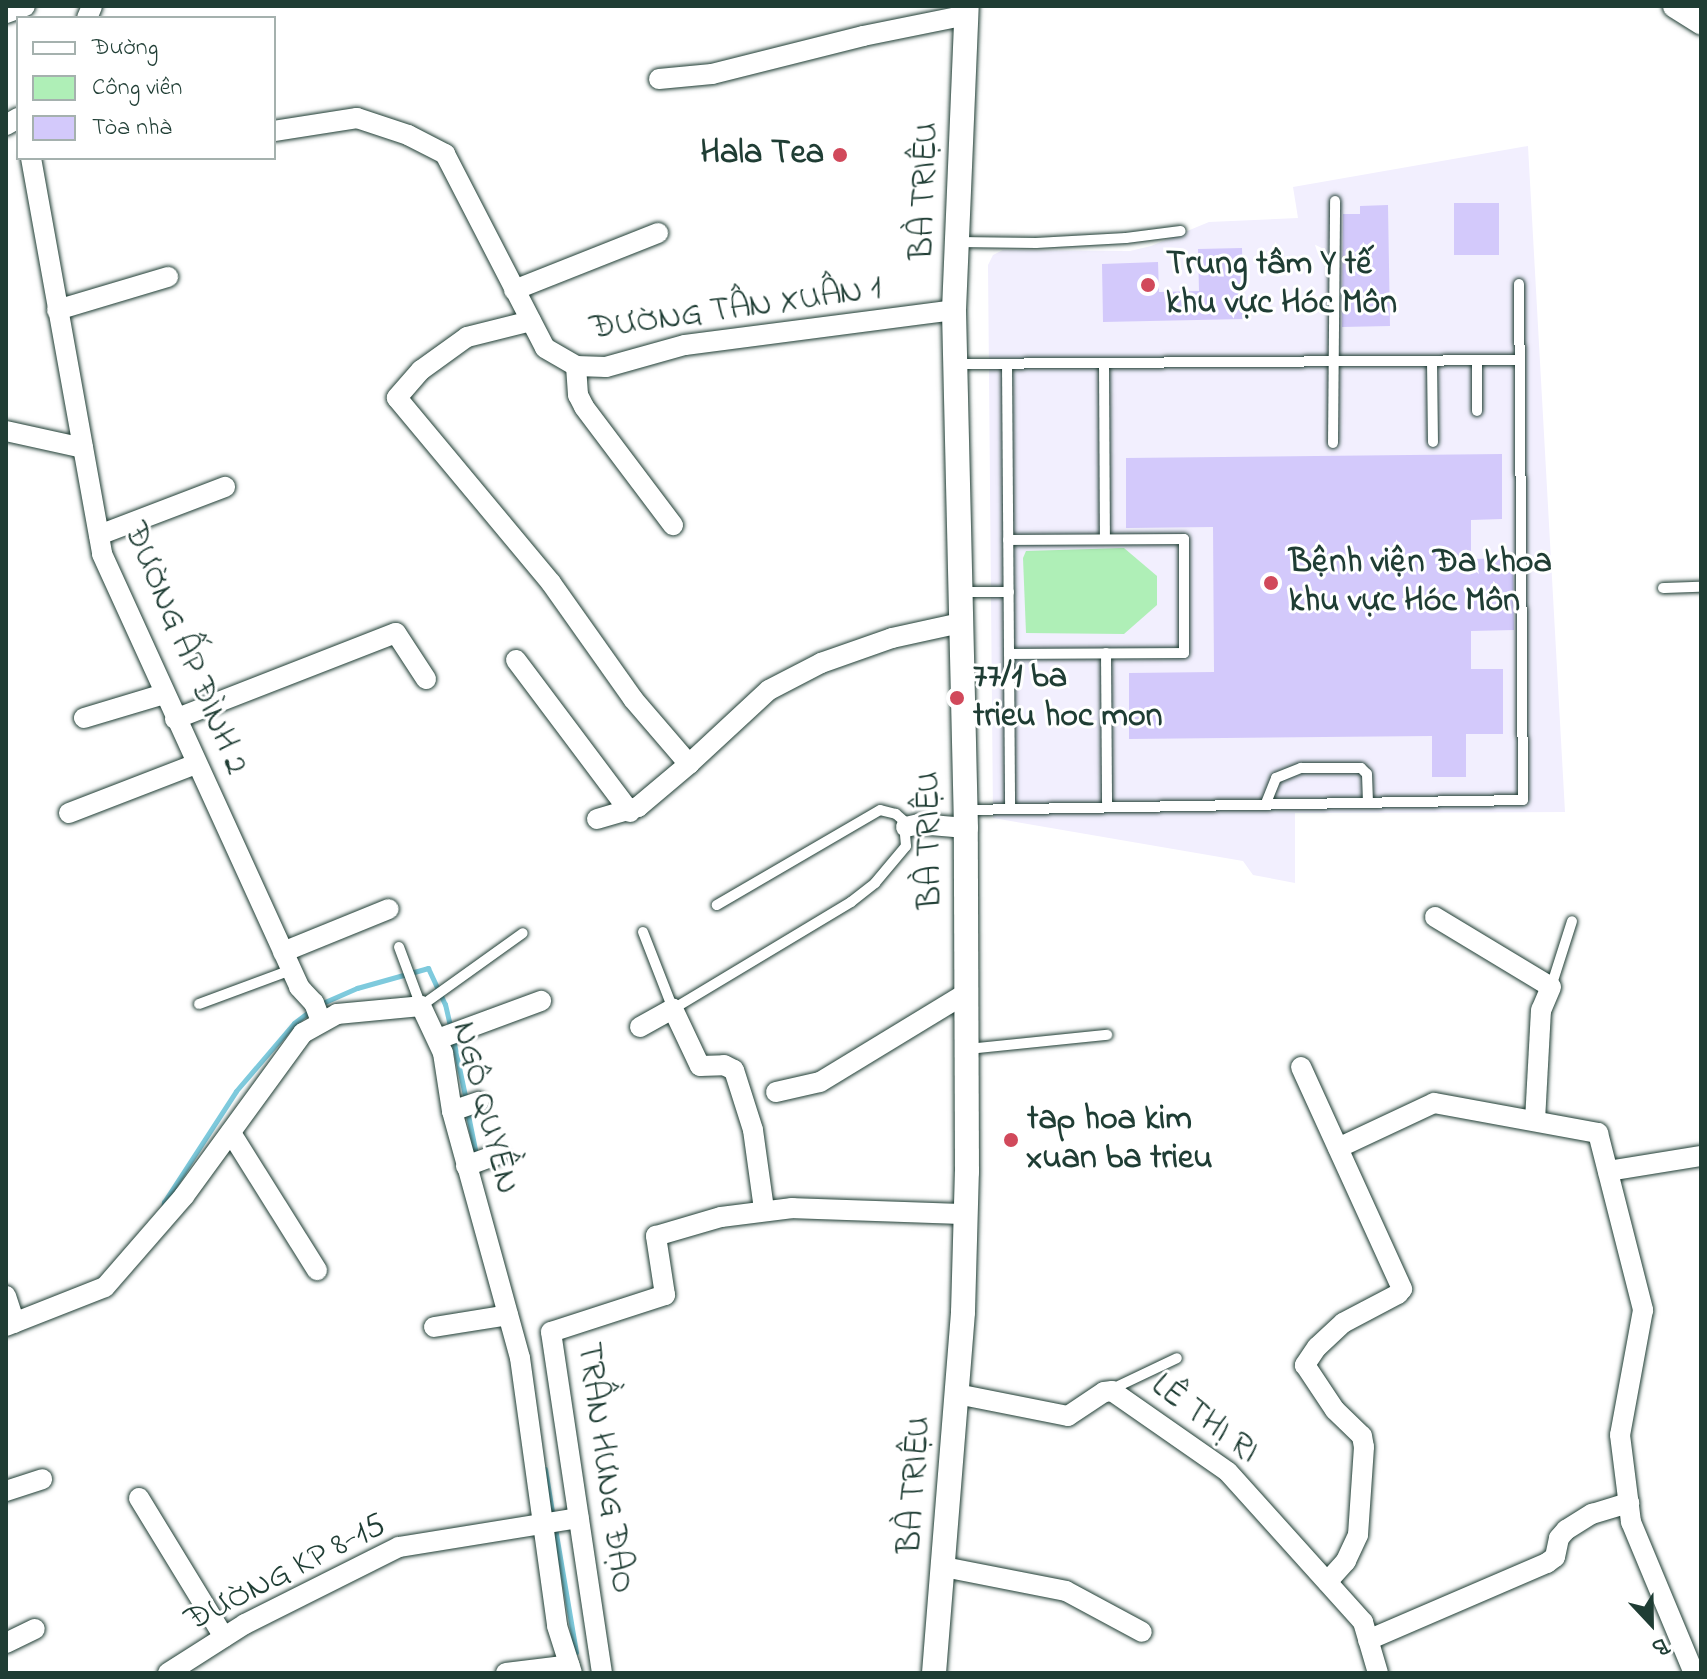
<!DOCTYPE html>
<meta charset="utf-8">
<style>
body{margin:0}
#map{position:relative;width:1707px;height:1679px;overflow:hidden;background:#fff;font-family:"Indie Flower",sans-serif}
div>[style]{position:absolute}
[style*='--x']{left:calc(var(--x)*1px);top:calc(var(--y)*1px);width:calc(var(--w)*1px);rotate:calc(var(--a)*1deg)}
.built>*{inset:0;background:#f2effe}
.green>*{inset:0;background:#afefb7}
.stream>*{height:5px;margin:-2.5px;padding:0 2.5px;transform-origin:2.5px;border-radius:2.5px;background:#7ecadd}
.building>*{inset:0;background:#d3c9fb;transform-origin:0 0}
.roads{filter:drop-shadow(0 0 2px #1f3d34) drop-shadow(0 0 2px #1f3d34)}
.service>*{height:10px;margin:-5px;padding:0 5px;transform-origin:5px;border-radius:5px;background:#fff}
.minor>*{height:20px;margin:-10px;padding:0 10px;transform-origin:10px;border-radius:10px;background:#fff}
.tertiary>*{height:24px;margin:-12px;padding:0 12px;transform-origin:12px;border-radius:12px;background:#fff}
.dots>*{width:22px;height:22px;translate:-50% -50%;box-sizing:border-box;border:4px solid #fff;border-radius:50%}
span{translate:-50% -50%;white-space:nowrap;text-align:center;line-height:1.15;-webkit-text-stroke:6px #fff;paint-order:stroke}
.poi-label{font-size:34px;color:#1f3d34;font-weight:700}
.right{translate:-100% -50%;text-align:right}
.left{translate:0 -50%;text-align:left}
.street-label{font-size:34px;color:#1f3d34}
.frame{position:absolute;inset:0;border:8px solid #1f3d34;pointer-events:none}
.legend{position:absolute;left:16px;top:16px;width:260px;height:144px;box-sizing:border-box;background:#fff;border:2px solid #a5b1ae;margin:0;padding:10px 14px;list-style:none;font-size:24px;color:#1f3d34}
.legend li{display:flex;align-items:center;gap:16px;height:40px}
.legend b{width:40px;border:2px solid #a5b1ae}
.north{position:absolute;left:1611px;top:1583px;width:80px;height:80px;-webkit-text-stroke:6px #fff;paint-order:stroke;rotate:158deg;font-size:22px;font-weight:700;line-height:32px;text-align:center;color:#1f3d34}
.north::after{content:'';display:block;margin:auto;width:28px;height:36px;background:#1f3d34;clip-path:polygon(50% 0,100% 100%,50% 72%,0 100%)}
</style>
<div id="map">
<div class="built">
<div style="clip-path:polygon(1528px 146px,1565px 812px,1295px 813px,1295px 883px,1253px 875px,1243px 861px,993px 818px,988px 265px,993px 255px,1003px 250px,1130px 251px,1151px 246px,1209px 222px,1298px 218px,1293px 187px)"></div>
</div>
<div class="green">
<div style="clip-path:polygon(1124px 548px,1157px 576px,1157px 605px,1124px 634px,1026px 633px,1023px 558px,1026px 551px)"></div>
</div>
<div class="stream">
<div style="--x:318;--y:1005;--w:43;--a:-23.6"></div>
<div style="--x:357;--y:988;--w:74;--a:-15.7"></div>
<div style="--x:428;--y:968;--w:40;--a:65"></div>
<div style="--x:445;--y:1004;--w:26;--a:77"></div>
<div style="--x:453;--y:1039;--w:62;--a:78"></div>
<div style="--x:467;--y:1110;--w:50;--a:78.5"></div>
<div style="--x:163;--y:1210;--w:8;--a:-83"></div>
<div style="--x:164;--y:1202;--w:132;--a:-57"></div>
<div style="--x:236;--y:1091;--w:89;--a:-49.5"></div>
<div style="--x:294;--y:1023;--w:20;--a:-37"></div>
<div style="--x:545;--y:1469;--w:50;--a:80.7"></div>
<div style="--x:555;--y:1528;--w:126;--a:80.4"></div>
</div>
<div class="building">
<div style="left:1499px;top:203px;width:52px;height:45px;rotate:90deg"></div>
<div style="clip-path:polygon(1388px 205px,1390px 326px,1342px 327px,1343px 214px,1360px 214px,1360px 206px)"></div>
<div style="clip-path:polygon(1242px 248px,1244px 319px,1103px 322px,1102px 264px,1158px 262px,1159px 292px,1199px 291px,1198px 249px)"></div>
<div style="clip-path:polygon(1502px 454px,1502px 519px,1471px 520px,1471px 559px,1513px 558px,1514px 630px,1471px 631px,1471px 669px,1503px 669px,1503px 734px,1466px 734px,1466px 777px,1432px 777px,1432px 736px,1129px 739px,1129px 673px,1214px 672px,1213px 527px,1126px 528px,1126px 458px)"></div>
</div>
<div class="roads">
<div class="service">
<div style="--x:958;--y:242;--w:78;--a:0.7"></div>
<div style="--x:1036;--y:243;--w:90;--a:-3.2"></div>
<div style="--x:1126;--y:238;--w:55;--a:-7.3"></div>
<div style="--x:1432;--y:361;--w:81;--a:89.3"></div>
<div style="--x:1477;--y:361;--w:50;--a:90"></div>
<div style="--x:1104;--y:363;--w:176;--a:89.7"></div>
<div style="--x:955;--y:364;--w:565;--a:-0.41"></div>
<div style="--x:1007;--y:364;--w:444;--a:89.6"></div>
<div style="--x:1333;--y:443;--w:242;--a:-89.5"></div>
<div style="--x:1008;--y:540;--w:176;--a:-0.3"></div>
<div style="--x:1184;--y:539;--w:114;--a:90"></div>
<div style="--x:1184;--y:653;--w:175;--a:179.7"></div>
<div style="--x:1663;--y:588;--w:38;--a:-2"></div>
<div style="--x:960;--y:592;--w:49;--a:0"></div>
<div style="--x:1106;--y:653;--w:152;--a:89.6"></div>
<div style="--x:1266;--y:803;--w:27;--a:-68"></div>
<div style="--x:1276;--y:778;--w:27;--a:-22"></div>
<div style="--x:1301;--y:768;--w:60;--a:0"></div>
<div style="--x:1361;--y:768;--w:8;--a:45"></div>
<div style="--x:1367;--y:774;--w:28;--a:88"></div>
<div style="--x:966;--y:810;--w:557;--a:-1.03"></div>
<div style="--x:1523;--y:800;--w:516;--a:-90.44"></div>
<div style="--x:643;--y:932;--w:83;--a:68.7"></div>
<div style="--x:673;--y:1009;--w:208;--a:-31"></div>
<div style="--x:851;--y:902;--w:31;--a:-38"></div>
<div style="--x:875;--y:883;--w:48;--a:-50"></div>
<div style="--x:906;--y:846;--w:25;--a:-95"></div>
<div style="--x:904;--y:821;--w:11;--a:-139"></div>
<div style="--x:896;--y:814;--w:16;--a:-166"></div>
<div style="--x:880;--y:810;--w:189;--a:149.8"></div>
<div style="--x:399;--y:947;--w:63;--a:69.6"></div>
<div style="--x:421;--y:1006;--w:125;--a:-35.6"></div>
<div style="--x:1551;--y:987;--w:69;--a:-72.3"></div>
<div style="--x:199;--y:1004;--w:98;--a:-20.3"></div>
<div style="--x:968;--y:1049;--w:140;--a:-5.8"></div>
<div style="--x:1110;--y:1390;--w:74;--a:-25.5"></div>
</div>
<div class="minor">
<div style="--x:6;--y:13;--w:20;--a:-20"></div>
<div style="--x:87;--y:18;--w:13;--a:-67"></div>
<div style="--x:659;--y:79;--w:53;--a:-5.4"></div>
<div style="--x:712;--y:74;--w:156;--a:-14.1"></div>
<div style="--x:863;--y:36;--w:106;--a:-11.4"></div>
<div style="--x:6;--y:125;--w:14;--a:-30"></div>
<div style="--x:274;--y:131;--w:84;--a:-8.9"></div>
<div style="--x:357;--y:118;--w:54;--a:18.4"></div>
<div style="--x:408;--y:135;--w:42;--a:27.2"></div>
<div style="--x:445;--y:154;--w:218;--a:62.7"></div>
<div style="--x:545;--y:348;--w:36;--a:30"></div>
<div style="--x:576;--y:366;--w:30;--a:2"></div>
<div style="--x:606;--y:367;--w:82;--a:-15.6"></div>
<div style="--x:685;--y:345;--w:271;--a:-7.4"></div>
<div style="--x:31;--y:158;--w:402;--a:79.8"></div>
<div style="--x:102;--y:554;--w:476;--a:65.5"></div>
<div style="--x:299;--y:987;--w:22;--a:47"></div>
<div style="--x:314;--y:1003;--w:19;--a:69"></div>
<div style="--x:514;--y:290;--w:155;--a:-21.6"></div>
<div style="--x:57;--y:310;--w:116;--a:-16.6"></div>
<div style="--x:531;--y:321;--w:66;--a:166"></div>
<div style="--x:467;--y:337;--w:57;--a:144.3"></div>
<div style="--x:421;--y:370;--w:37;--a:131"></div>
<div style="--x:397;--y:398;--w:241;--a:50.2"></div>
<div style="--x:551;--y:583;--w:142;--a:54.7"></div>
<div style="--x:633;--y:699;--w:86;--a:49.3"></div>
<div style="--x:689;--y:764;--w:109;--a:-42.8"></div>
<div style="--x:769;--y:690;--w:59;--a:-27.4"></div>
<div style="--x:821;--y:663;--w:75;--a:-19.4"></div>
<div style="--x:892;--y:638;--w:70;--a:-12.4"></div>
<div style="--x:576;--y:366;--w:29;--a:86"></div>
<div style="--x:578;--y:395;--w:13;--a:63"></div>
<div style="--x:584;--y:407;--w:148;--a:53"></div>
<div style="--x:6;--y:431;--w:79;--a:12.4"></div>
<div style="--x:99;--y:535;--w:135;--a:-20.9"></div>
<div style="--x:516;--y:660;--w:190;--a:53.1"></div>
<div style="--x:84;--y:718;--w:84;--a:-16.7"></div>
<div style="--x:175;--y:719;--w:237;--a:-21.3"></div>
<div style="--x:396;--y:633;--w:55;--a:56.9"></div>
<div style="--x:69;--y:813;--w:136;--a:-21.1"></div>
<div style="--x:597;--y:819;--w:43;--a:-16.3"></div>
<div style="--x:638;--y:807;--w:67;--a:-40.1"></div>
<div style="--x:906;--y:827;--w:13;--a:-13"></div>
<div style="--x:919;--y:824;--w:47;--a:4.9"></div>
<div style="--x:1435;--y:917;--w:135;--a:31.1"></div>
<div style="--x:1551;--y:987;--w:25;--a:113"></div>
<div style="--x:1541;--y:1010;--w:111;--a:93.1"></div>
<div style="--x:283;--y:952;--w:114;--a:-22.1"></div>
<div style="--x:640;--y:1027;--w:38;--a:-29"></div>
<div style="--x:673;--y:1009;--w:63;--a:64.7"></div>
<div style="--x:700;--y:1066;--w:24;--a:-2"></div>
<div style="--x:724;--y:1065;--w:11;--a:27"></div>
<div style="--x:734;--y:1070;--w:63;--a:72.4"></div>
<div style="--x:753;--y:1130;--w:80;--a:82.1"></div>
<div style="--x:438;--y:1039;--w:110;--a:-20.3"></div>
<div style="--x:1301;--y:1067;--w:244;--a:65.5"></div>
<div style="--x:1402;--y:1289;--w:6;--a:129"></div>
<div style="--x:1398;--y:1294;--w:62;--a:152.2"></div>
<div style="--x:1343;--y:1323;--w:35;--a:137"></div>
<div style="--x:1317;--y:1347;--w:22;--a:124"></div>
<div style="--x:1305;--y:1365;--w:54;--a:56.3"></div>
<div style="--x:1335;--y:1410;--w:37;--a:44"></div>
<div style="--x:1362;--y:1436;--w:11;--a:80"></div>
<div style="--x:1364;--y:1447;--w:88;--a:93.9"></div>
<div style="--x:1358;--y:1535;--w:29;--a:115"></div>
<div style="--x:1346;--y:1561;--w:28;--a:132"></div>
<div style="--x:776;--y:1092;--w:45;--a:-12.8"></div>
<div style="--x:820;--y:1082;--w:170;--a:-31.3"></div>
<div style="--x:452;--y:1111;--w:28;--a:-19"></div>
<div style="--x:231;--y:1133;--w:162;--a:57.9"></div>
<div style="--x:1338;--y:1148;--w:106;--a:-25.1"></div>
<div style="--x:1434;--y:1103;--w:167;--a:10.4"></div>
<div style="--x:1598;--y:1133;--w:183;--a:75.7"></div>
<div style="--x:1643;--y:1310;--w:127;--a:100.4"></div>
<div style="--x:1620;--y:1435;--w:88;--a:82.8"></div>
<div style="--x:1631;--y:1522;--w:164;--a:67.4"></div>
<div style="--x:466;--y:1166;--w:33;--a:-20"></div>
<div style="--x:1608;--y:1171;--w:94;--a:-9.2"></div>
<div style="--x:6;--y:1296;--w:28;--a:72"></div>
<div style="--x:6;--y:1326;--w:106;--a:-21.5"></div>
<div style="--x:105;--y:1287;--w:121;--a:-49"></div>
<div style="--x:184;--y:1196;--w:202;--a:-53.9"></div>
<div style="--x:303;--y:1033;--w:39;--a:-29"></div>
<div style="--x:337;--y:1014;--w:84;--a:-5.4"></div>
<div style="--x:421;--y:1006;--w:52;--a:64.9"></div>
<div style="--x:443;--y:1053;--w:59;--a:81.2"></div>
<div style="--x:452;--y:1111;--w:256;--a:74.6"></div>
<div style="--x:520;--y:1358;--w:271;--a:82.1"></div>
<div style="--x:557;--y:1626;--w:49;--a:72.3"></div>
<div style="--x:434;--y:1327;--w:75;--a:-9.2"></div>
<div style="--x:957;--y:1394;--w:113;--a:11.2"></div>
<div style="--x:1068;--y:1416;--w:43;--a:-33.7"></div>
<div style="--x:1104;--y:1392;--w:8;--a:-7"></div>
<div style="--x:1112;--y:1391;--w:141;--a:34.9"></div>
<div style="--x:1228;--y:1472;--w:202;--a:48"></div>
<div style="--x:1363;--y:1622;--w:53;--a:73.6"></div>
<div style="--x:6;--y:1491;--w:38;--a:-18"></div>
<div style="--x:139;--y:1498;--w:163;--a:58.6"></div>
<div style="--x:944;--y:1567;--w:124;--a:11.1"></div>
<div style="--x:1066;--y:1591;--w:86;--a:28.3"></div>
<div style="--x:1368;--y:1640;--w:195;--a:-23.3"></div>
<div style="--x:1547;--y:1563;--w:10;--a:-37"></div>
<div style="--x:1555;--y:1557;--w:19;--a:-78"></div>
<div style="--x:1559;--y:1538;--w:11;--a:-49"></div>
<div style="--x:1566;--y:1530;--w:31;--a:-32"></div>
<div style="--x:1592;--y:1514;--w:39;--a:-17"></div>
<div style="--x:6;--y:1643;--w:32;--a:-26"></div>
<div style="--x:168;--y:1673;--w:91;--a:-32.5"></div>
<div style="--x:245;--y:1624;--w:172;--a:-26.6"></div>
<div style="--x:399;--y:1547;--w:182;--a:-9.2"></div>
<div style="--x:506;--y:1673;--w:64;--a:-7.1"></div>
<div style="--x:602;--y:1673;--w:345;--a:-98.5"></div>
<div style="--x:551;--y:1332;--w:120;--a:-18"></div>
<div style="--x:665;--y:1295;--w:60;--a:-98.7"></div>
<div style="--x:656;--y:1236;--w:68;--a:-16.3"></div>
<div style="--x:721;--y:1217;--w:72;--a:-7.2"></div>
<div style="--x:792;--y:1208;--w:174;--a:2"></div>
</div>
<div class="tertiary">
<div style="--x:1675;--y:6;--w:31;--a:32"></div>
<div style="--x:934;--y:1673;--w:362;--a:-85.4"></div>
<div style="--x:963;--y:1312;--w:140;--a:-88.4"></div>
<div style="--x:967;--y:1172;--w:344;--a:-90.2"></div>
<div style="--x:966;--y:828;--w:518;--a:-91.33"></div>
<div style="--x:954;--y:310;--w:304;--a:-87.6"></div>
</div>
</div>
<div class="dots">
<div style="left:840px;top:155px;background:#d1495b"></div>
<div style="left:1148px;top:285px;background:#d1495b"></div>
<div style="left:1271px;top:583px;background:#d1495b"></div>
<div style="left:957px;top:698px;background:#d1495b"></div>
<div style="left:1011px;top:1140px;background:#d1495b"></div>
</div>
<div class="poi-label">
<span class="right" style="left:824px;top:155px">Hala Tea</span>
<span class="left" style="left:1166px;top:285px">Trung tâm Y tế<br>khu vực Hóc Môn</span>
<span class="left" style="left:1289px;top:583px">Bệnh viện Đa khoa<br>khu vực Hóc Môn</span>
<span class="left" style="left:973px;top:698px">77/1 ba<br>trieu hoc mon</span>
<span class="left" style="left:1027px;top:1140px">tap hoa kim<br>xuan ba trieu</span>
</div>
<div class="street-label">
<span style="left:926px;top:191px;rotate:-88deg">BÀ TRIỆU</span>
<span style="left:736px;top:310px;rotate:-8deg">ĐƯỜNG TÂN XUÂN 1</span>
<span style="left:184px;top:649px;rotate:67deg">ĐƯỜNG ẤP ĐÌNH 2</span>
<span style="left:931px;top:840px;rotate:-91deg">BÀ TRIỆU</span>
<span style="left:484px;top:1108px;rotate:75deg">NGÔ QUYỀN</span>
<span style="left:1204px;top:1420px;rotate:37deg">LÊ THỊ RI</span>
<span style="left:604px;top:1468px;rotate:82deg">TRẦN HƯNG ĐẠO</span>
<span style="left:916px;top:1485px;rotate:-86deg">BÀ TRIỆU</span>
<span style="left:286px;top:1574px;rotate:-27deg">ĐƯỜNG KP 8-15</span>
</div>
<div class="frame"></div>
<ul class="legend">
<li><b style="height:10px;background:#fff"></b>Đường</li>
<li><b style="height:22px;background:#afefb7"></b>Công viên</li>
<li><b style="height:22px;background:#d3c9fb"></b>Tòa nhà</li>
</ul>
<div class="north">B</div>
</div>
